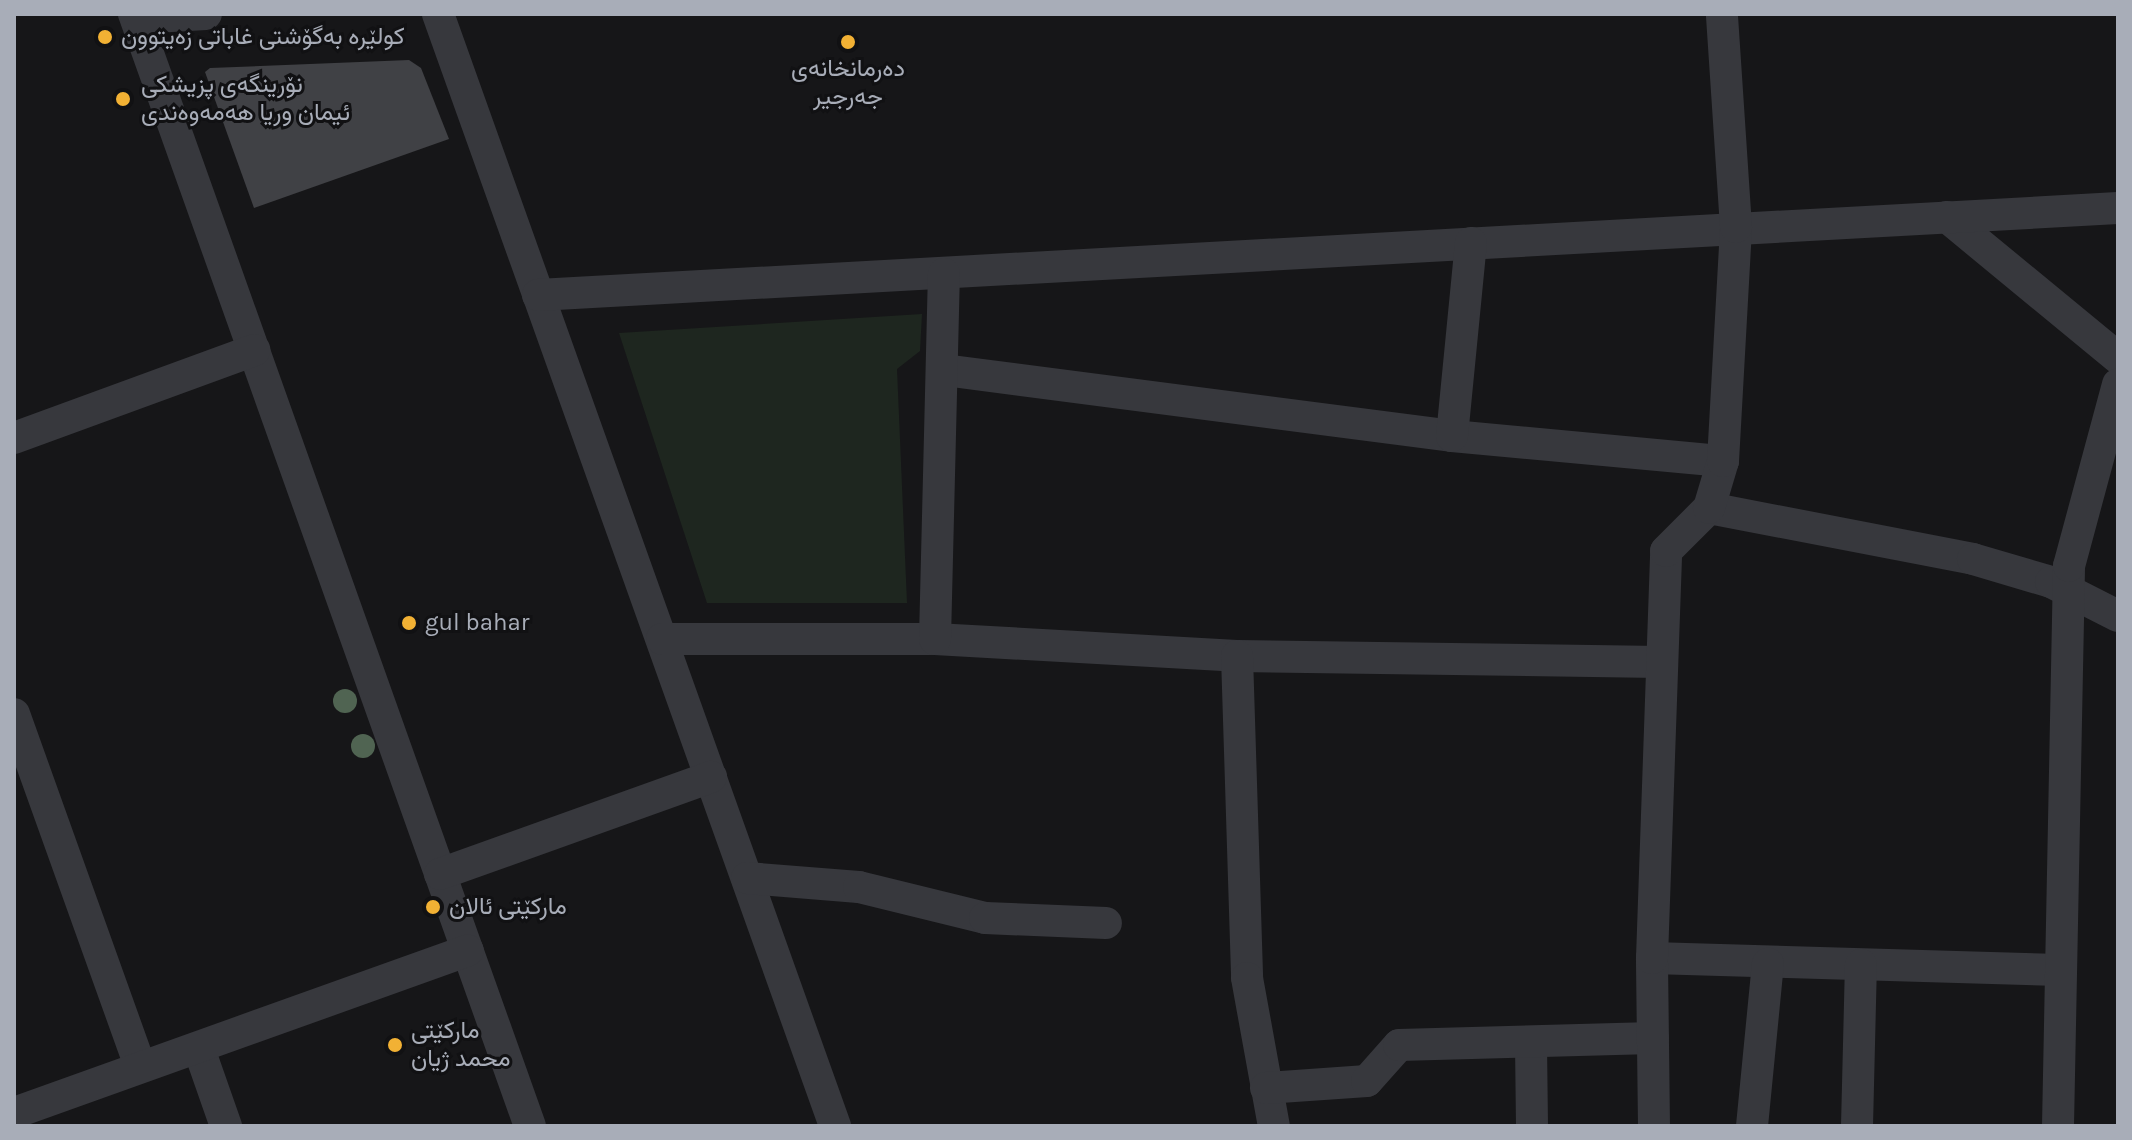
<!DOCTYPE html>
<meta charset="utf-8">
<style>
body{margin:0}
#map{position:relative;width:2132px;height:1140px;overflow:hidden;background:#161618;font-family:Karla,Vazirmatn,sans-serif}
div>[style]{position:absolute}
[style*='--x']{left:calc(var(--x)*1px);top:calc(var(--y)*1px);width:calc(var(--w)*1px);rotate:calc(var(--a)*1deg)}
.green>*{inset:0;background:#1e261f}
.building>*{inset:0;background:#404145}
.street>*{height:32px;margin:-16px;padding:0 16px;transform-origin:16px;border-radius:16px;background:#37383d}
.trees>*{width:24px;height:24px;margin:-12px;border-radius:50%;background:#506452}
.dots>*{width:22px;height:22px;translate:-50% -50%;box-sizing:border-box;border:4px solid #111113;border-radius:50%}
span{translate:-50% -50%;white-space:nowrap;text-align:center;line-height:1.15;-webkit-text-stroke:6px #111113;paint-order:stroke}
.poi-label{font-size:24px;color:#a8adb8}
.left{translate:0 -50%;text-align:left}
.frame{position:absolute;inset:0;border:16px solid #a8adb8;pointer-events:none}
</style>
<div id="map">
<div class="green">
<div style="clip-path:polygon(922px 314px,920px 351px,897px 369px,907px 603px,707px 603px,619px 333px)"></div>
</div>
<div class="building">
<div style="clip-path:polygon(409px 60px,421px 68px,449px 139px,254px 208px,205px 72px,210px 68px)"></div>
</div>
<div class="street">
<div style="--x:134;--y:14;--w:1180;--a:70.4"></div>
<div style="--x:438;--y:14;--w:1181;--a:70.35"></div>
<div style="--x:136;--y:18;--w:70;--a:-3.3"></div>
<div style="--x:1947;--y:217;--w:222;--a:39.5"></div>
<div style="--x:538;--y:295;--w:1582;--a:-3.15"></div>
<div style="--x:944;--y:370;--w:512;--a:7.4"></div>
<div style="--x:1452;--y:436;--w:272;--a:5.3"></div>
<div style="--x:1452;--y:436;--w:194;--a:-84.4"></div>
<div style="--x:14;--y:438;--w:256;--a:-20.1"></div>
<div style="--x:1709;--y:508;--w:269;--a:10.9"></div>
<div style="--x:1973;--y:559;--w:81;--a:16.4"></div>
<div style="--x:2051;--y:582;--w:75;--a:26.9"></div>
<div style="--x:662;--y:639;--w:273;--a:0"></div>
<div style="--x:935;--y:639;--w:302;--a:3.2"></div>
<div style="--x:1237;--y:656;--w:423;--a:0.8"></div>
<div style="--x:935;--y:639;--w:365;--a:-88.6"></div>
<div style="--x:1237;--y:656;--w:322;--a:88.2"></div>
<div style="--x:1247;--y:978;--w:150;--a:79.7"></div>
<div style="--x:14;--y:714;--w:373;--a:70.3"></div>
<div style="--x:440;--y:874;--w:288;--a:-19.7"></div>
<div style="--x:747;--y:878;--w:112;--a:4.6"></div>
<div style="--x:859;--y:887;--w:130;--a:13.8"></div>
<div style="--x:985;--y:918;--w:121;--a:2.4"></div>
<div style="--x:1652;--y:958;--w:408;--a:1.7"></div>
<div style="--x:1531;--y:1044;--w:82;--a:89.3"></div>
<div style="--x:199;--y:1049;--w:82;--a:70.7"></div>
<div style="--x:1266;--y:1088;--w:101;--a:-4"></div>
<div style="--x:1367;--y:1081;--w:48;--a:-48.4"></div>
<div style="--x:1399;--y:1045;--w:254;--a:-1.6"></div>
<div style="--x:14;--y:1113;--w:482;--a:-19.7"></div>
<div style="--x:1654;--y:1126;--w:168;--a:-90.7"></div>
<div style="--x:1652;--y:958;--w:407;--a:-88"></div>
<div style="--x:1666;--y:551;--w:61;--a:-45"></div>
<div style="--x:1709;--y:508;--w:49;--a:-73.4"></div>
<div style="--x:1723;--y:461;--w:234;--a:-86.8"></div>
<div style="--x:1736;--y:227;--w:213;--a:-93.8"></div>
<div style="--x:1752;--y:1126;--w:163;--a:-84.4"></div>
<div style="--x:1857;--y:1126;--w:161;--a:-88.6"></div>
<div style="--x:2058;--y:1126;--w:560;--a:-88.87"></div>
<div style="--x:2069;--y:566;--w:188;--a:-74.9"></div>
</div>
<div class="trees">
<div style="left:345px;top:701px"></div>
<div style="left:363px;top:746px"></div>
</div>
<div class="dots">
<div style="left:105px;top:37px;background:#f2b134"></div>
<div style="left:848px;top:42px;background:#f2b134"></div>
<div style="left:123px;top:99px;background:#f2b134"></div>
<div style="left:409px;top:623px;background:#f2b134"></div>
<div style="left:433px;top:907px;background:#f2b134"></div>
<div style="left:395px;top:1045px;background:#f2b134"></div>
</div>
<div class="poi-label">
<span class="left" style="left:121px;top:37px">کولێرە بەگۆشتی غاباتی زەیتوون</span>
<span style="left:848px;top:83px">دەرمانخانەی<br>جەرجیر</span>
<span class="left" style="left:141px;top:99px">نۆرینگەی پزیشکی<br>ئیمان وریا هەمەوەندی</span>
<span class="left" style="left:425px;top:623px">gul bahar</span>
<span class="left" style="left:449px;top:907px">مارکێتی ئالان</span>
<span class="left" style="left:411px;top:1045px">مارکێتی<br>محمد ژیان</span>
</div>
<div class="frame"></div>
</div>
